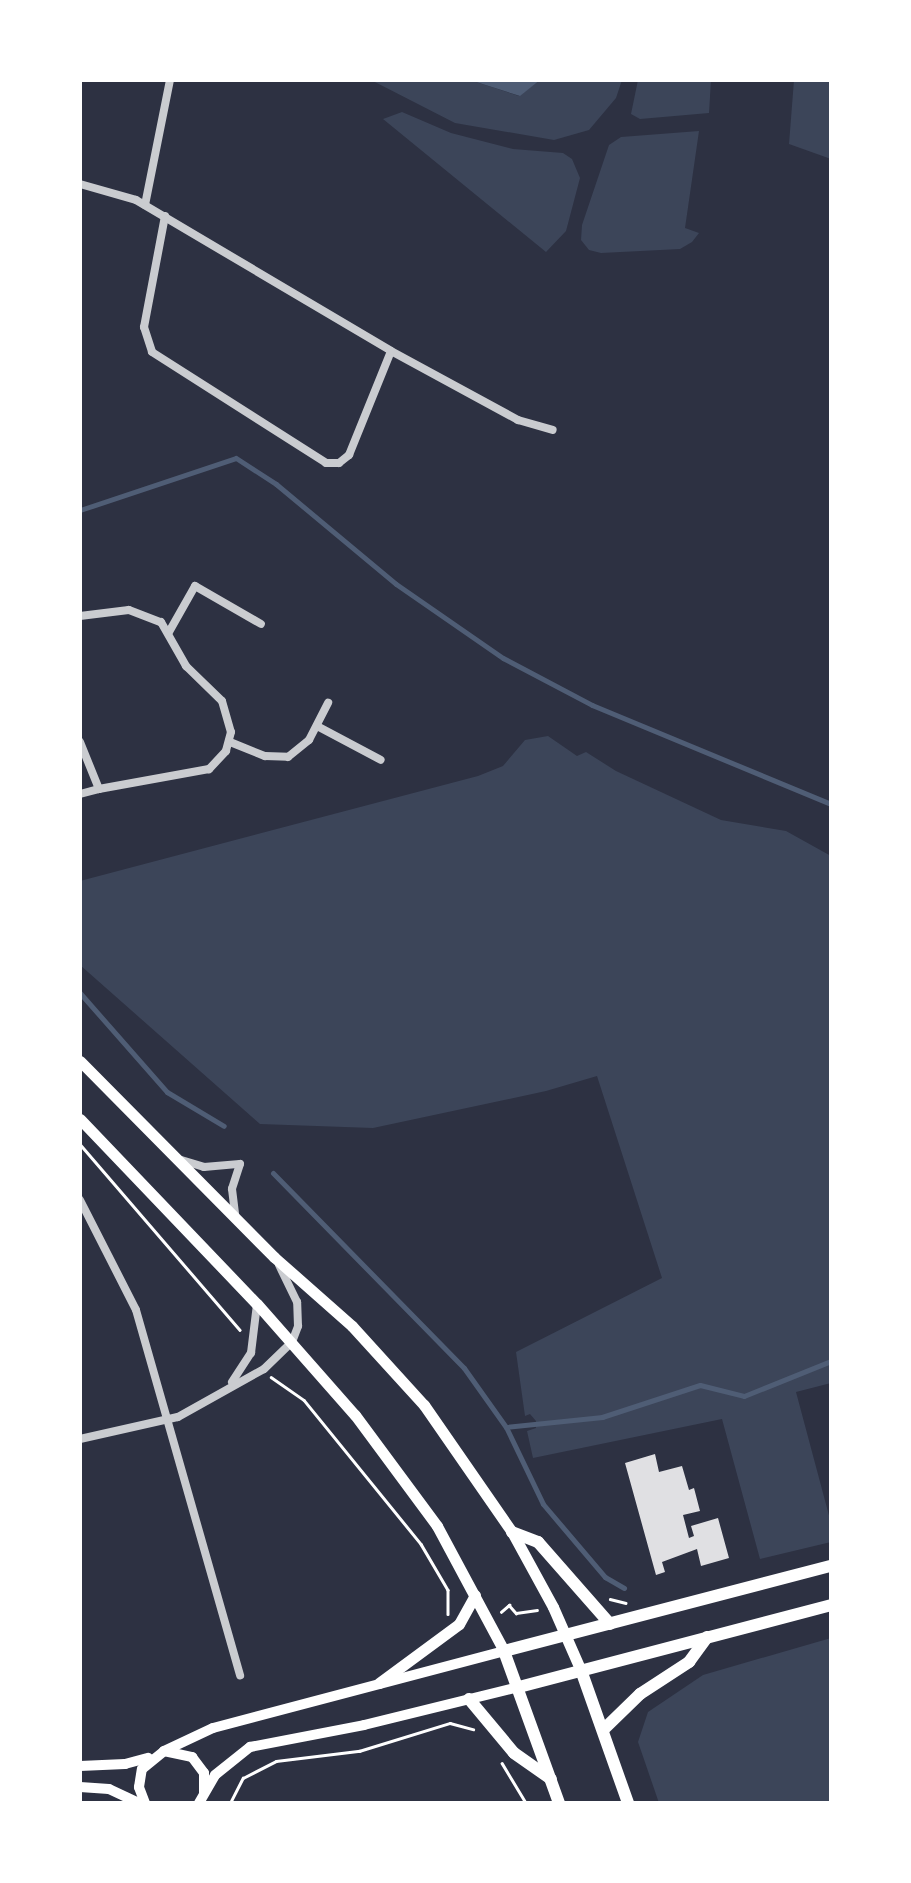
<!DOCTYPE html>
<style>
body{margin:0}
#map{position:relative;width:911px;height:1883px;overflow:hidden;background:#2d3142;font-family:"PT Sans Narrow",sans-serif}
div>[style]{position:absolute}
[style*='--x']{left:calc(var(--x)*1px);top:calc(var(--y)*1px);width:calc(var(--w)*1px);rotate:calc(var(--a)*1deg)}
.green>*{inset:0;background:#3c4559}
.water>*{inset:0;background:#4f5d75}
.stream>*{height:5px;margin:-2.5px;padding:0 2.5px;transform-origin:2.5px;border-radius:2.5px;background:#4f5d75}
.building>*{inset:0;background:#e0e0e3}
.path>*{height:2.5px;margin:-1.25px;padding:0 1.25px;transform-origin:1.25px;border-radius:1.25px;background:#fff}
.minor>*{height:8px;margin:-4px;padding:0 4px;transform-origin:4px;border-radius:4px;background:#caccd0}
.secondary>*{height:10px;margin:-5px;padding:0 5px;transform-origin:5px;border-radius:5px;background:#fff}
.primary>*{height:11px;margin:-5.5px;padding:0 5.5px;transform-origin:5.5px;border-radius:5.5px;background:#fff}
.trunk>*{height:12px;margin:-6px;padding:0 6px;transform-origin:6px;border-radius:6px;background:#fff}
span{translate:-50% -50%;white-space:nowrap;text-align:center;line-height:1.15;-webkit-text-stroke:8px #fff;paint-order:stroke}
.frame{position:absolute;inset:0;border:82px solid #fff;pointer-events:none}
</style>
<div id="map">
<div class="green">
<div style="clip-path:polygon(371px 80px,470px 80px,519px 96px,540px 80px,622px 80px,616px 98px,589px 130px,554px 140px,455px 123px)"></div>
<div style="clip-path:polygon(638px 80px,711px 80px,709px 113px,640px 119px,631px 114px)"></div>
<div style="clip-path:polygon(794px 80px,831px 80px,831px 159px,789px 144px)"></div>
<div style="clip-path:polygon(402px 112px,451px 133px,513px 149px,563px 153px,572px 159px,580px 178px,566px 231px,546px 252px,383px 119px)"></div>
<div style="clip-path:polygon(699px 131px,685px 228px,699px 233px,692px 242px,680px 249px,601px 253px,589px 250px,581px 240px,582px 225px,609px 145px,621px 137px)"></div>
<div style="clip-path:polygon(548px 736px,577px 756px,586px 752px,616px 771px,721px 820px,786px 831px,831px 856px,831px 1383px,796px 1392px,831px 1523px,831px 1542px,760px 1559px,722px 1419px,533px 1458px,527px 1431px,536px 1428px,536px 1421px,530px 1414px,525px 1416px,516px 1352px,662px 1278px,597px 1076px,546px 1091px,373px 1128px,260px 1124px,80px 965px,80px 881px,478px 776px,503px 766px,525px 740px)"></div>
<div style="clip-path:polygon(831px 1638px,831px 1803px,659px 1803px,638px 1742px,648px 1712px,703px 1675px)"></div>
</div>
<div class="water">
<div style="clip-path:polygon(470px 80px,540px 80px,520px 96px)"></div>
</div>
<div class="stream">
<div style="--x:80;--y:510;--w:164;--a:-18.4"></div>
<div style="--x:236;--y:458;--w:48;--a:33"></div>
<div style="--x:276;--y:484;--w:156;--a:39.8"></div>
<div style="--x:396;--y:584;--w:130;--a:34.7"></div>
<div style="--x:503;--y:658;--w:101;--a:27.8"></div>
<div style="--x:592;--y:705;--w:259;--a:22.5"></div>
<div style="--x:80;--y:993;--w:132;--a:48.7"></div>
<div style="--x:167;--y:1092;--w:66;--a:30.8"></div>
<div style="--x:273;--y:1173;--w:273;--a:45.6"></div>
<div style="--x:464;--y:1368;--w:72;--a:54.6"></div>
<div style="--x:506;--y:1427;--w:97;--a:-5.9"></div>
<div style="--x:602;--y:1417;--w:103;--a:-18.1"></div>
<div style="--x:700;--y:1385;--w:45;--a:14"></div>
<div style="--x:744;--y:1396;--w:94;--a:-21.9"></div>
<div style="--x:506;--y:1427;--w:85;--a:64.3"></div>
<div style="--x:543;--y:1504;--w:96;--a:49.7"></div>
<div style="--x:605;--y:1577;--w:22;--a:30"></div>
</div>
<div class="building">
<div style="clip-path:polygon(655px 1454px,659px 1472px,682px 1466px,689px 1490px,694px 1488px,700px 1511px,683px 1515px,689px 1538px,694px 1536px,691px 1526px,718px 1518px,729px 1558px,701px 1566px,697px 1549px,662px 1562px,665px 1572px,656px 1575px,625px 1463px)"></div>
</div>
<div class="path">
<div style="--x:80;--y:1144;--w:245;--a:49.3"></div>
<div style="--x:271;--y:1377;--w:40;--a:34.9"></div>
<div style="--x:304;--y:1400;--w:186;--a:50.9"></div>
<div style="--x:421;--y:1544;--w:53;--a:59.6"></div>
<div style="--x:448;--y:1590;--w:24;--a:90"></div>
<div style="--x:610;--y:1599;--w:16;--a:14"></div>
<div style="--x:501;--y:1612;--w:11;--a:-41"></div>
<div style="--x:509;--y:1605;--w:11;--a:49"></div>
<div style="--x:516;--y:1613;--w:21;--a:-8"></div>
<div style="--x:502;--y:1763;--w:47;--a:59"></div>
<div style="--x:230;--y:1803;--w:28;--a:-63"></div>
<div style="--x:243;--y:1778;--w:37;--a:-27"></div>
<div style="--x:276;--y:1761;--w:84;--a:-6.9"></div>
<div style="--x:359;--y:1751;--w:95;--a:-17.1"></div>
<div style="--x:450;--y:1723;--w:24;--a:15"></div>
</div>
<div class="minor">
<div style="--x:80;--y:184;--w:58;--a:15.9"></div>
<div style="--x:136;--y:200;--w:296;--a:30.6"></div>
<div style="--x:391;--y:351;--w:145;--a:28.5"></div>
<div style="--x:518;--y:420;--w:36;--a:16"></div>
<div style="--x:145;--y:205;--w:127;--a:-78.7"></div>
<div style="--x:165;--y:216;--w:113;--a:100.7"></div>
<div style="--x:144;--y:327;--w:26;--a:72"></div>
<div style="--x:152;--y:352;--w:206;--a:32.5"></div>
<div style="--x:326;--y:463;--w:13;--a:0"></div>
<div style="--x:339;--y:463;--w:13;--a:-39"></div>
<div style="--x:349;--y:455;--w:112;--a:-68"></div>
<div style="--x:80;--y:616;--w:49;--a:-7"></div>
<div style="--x:129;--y:610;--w:34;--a:21"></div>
<div style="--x:161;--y:622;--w:51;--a:60.4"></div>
<div style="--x:186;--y:666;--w:50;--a:44.2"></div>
<div style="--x:222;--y:701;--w:32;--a:74"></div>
<div style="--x:231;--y:732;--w:20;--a:105"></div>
<div style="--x:226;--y:751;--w:25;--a:133"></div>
<div style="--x:209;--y:769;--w:112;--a:169.7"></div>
<div style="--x:99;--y:789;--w:51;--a:-112"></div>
<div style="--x:169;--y:632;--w:53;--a:-60.5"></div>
<div style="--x:195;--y:586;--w:76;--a:29.9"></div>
<div style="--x:317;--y:726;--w:72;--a:28"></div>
<div style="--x:230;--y:742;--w:38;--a:22"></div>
<div style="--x:265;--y:756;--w:23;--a:2"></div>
<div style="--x:288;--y:757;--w:27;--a:-39"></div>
<div style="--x:309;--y:740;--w:42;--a:-62.8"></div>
<div style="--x:80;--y:794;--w:20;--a:-15"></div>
<div style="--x:178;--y:1159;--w:27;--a:17"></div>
<div style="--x:204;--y:1167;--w:36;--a:-5"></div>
<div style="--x:240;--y:1164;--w:26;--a:108"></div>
<div style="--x:232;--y:1189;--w:26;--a:83"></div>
<div style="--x:80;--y:1200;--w:123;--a:63"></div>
<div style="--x:136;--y:1310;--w:380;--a:74.1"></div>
<div style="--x:232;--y:1382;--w:35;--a:-57"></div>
<div style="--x:251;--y:1353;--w:49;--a:-83"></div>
<div style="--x:80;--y:1439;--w:100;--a:-12.7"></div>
<div style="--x:178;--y:1417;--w:98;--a:-29.2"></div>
<div style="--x:264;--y:1369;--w:39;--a:-44"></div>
<div style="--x:292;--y:1342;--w:17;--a:-69"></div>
<div style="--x:298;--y:1326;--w:24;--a:-92"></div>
<div style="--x:297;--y:1302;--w:41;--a:-115.9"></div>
</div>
<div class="secondary">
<div style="--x:164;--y:1751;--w:54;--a:-25.1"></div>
<div style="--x:213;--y:1728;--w:301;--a:-14.8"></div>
<div style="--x:80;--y:1766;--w:45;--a:-2.5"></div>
<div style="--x:125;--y:1764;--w:24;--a:-15"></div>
<div style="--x:80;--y:1787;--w:29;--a:4"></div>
<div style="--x:109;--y:1789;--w:33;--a:25"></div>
<div style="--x:145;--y:1803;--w:17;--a:-111"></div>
<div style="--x:139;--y:1787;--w:18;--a:-81"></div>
<div style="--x:142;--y:1769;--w:28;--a:-39"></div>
<div style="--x:164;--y:1751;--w:29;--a:12"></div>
<div style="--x:192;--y:1757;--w:20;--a:53"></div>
<div style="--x:204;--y:1773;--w:20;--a:90"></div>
<div style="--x:199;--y:1803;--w:32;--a:-60"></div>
<div style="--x:215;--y:1775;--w:45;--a:-38.7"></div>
<div style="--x:250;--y:1747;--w:116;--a:-10.9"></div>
<div style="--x:364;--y:1725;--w:160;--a:-13.8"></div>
</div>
<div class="primary">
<div style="--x:80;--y:1061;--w:276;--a:45.3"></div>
<div style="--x:274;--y:1257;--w:104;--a:41.5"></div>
<div style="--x:352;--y:1326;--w:107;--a:47.7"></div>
<div style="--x:424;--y:1405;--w:155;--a:55.3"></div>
<div style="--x:512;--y:1532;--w:85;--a:61.3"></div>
<div style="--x:553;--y:1607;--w:72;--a:66.3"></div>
<div style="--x:80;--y:1119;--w:256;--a:46.3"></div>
<div style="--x:257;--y:1304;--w:148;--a:48.6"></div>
<div style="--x:355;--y:1415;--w:138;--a:53.5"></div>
<div style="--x:437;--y:1526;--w:142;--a:61.8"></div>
<div style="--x:379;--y:1683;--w:99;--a:-36.4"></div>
<div style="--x:459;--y:1624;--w:33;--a:-61"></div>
</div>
<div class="trunk">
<div style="--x:512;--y:1532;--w:28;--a:21"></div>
<div style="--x:538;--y:1542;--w:109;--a:48.7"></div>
<div style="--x:582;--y:1673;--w:138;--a:70.5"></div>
<div style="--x:519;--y:1687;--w:323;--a:-14.7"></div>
<div style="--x:469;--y:1699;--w:70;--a:50.2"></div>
<div style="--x:514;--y:1753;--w:45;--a:35.1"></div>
<div style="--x:603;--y:1730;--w:52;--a:-44.2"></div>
<div style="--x:640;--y:1694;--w:59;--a:-33.1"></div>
<div style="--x:689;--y:1662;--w:31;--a:-54"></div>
<div style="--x:559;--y:1803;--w:162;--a:-109.9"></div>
<div style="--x:504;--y:1651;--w:338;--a:-14.6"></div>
</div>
<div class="frame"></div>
</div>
